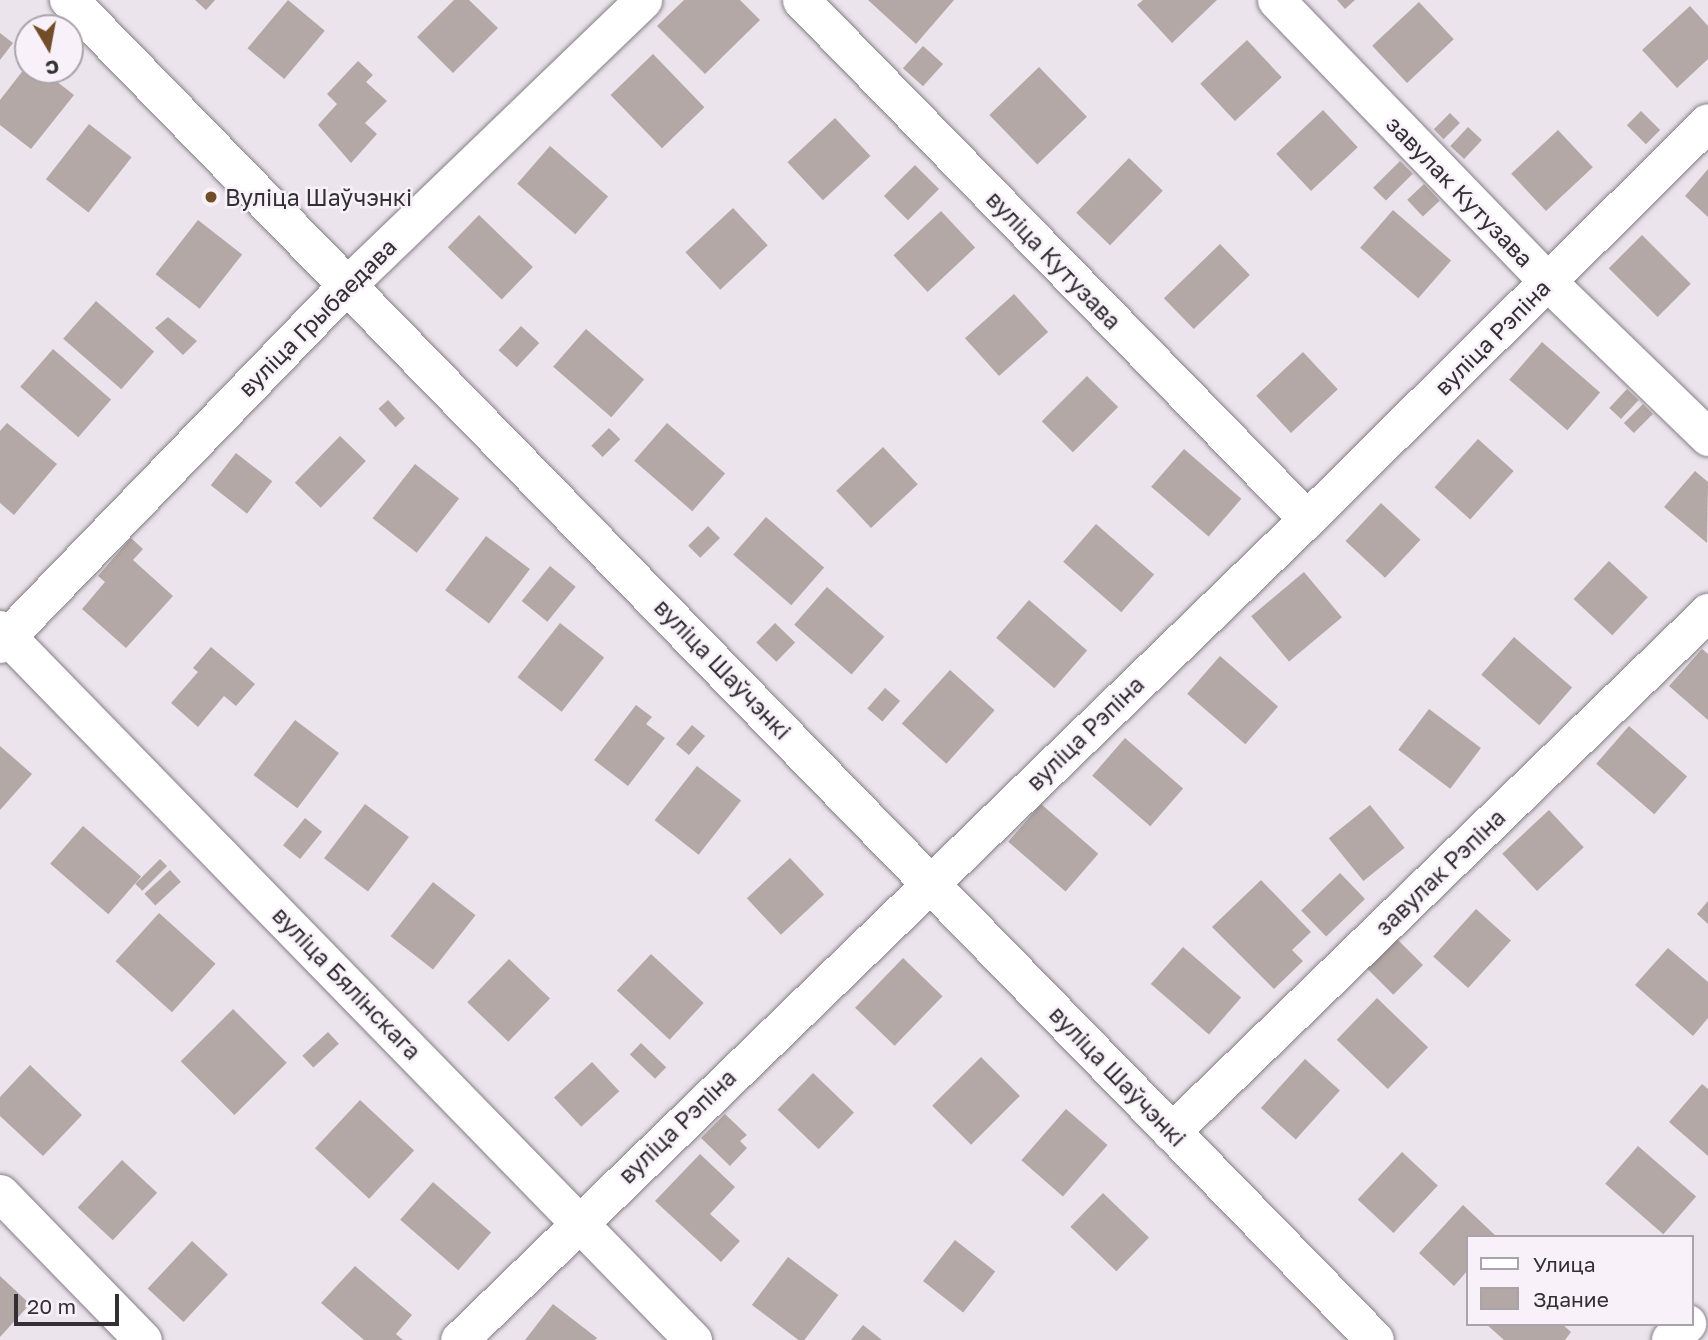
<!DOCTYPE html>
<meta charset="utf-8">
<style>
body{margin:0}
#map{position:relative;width:1708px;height:1340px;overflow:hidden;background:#ebe4ec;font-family:"Golos Text",sans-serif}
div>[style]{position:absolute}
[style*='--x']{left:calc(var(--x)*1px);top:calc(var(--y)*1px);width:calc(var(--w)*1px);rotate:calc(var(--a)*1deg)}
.building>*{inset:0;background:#b3a8a5;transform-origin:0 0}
.roads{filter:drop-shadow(0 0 2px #857e86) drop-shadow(0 0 2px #857e86)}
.minor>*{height:37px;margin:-18.5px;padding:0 18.5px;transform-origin:18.5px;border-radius:18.5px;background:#fff}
.tertiary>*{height:38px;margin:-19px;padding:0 19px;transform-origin:19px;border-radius:19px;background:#fff}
.secondary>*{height:38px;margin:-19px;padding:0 19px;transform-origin:19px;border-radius:19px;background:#fff}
.dots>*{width:19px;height:19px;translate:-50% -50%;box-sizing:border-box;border:4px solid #f9f1fa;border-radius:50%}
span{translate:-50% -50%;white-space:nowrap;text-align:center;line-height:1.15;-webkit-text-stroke:5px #f9f1fa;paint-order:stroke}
.street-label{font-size:23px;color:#323033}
.poi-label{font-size:23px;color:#323033}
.left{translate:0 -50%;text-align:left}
.legend{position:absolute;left:1466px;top:1235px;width:228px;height:91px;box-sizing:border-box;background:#f9f1fa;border:2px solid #a9a4aa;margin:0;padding:9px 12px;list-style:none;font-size:21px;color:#323033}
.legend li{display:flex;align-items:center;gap:14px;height:35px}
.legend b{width:35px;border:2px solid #a9a4aa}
.north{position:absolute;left:14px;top:14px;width:70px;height:70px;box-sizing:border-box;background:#f9f1fa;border:2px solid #a9a4aa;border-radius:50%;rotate:170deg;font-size:19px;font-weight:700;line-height:28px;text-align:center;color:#323033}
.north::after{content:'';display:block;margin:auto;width:24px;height:32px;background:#724e28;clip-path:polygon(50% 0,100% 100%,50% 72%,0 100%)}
.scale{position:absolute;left:14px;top:1294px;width:105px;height:32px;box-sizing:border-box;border:4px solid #323033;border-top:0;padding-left:9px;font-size:21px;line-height:24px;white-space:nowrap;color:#323033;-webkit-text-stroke:5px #f9f1fa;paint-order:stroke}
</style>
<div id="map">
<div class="building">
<div style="clip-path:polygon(195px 0,215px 0,206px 10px)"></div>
<div style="left:288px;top:0;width:48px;height:63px;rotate:40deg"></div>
<div style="clip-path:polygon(454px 0,469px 0,498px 28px,453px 73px,417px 37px)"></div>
<div style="clip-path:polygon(684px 0,740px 0,760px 20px,705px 74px,657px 26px)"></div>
<div style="clip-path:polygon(868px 0,954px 0,916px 44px)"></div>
<div style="clip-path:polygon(1143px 0,1217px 0,1172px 43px,1137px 5px)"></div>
<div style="clip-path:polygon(1337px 0,1355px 0,1345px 9px)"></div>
<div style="left:1419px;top:2px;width:51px;height:64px;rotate:47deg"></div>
<div style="clip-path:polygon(1690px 6px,1708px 26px,1708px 59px,1677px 88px,1642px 50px)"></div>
<div style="clip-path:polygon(0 33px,13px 43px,0 60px)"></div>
<div style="left:1247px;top:40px;width:51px;height:64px;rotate:47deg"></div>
<div style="left:923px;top:46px;width:27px;height:30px;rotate:42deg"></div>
<div style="left:653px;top:54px;width:74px;height:59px;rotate:46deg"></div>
<div style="clip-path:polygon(358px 61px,373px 75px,366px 82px,387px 101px,365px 123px,377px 134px,351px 163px,318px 125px,337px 104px,327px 94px)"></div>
<div style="clip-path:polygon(28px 64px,28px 70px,42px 70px,74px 95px,31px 149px,0 125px,0 100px)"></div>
<div style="left:1039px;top:67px;width:69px;height:69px;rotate:46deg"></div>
<div style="left:1323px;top:110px;width:51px;height:64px;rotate:47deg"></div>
<div style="left:1641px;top:111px;width:27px;height:20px;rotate:45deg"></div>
<div style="left:1450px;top:113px;width:14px;height:23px;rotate:45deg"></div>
<div style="left:835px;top:118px;width:52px;height:65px;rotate:47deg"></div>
<div style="left:89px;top:124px;width:54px;height:70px;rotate:38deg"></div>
<div style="left:1468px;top:127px;width:19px;height:26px;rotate:43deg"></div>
<div style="left:1558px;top:130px;width:51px;height:64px;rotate:47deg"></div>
<div style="left:550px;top:146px;width:77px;height:50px;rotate:41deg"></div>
<div style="left:1129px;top:158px;width:47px;height:76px;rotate:44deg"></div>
<div style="left:1400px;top:161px;width:18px;height:38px;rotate:45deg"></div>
<div style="left:915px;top:165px;width:34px;height:44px;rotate:45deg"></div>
<div style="clip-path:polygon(1708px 169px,1708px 217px,1685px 196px)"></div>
<div style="left:1424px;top:184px;width:23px;height:23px;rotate:47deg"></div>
<div style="left:733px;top:208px;width:51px;height:65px;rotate:47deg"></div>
<div style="left:1393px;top:210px;width:77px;height:50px;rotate:41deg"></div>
<div style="left:941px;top:211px;width:50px;height:65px;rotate:47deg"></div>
<div style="left:479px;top:215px;width:75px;height:45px;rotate:44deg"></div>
<div style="left:198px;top:220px;width:56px;height:69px;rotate:38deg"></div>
<div style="left:1642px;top:235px;width:69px;height:47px;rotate:45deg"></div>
<div style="left:1220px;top:244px;width:43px;height:78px;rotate:46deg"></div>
<div style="left:1014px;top:294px;width:51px;height:66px;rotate:48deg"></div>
<div style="left:96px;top:301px;width:77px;height:50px;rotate:41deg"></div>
<div style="clip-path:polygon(168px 317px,197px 341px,183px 355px,155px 328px)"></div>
<div style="left:521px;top:326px;width:25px;height:33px;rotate:43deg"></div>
<div style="left:586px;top:329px;width:77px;height:50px;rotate:41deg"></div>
<div style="left:1542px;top:342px;width:77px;height:50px;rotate:41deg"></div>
<div style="left:53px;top:349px;width:77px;height:50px;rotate:41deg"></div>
<div style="left:1303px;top:352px;width:51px;height:64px;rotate:47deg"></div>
<div style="left:1087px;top:376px;width:44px;height:64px;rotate:45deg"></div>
<div style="left:1627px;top:389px;width:16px;height:26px;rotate:43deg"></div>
<div style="left:388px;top:400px;width:25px;height:13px;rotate:47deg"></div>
<div style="left:1643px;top:404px;width:14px;height:27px;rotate:45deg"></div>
<div style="clip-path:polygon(7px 423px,57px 464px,14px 515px,0 503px,0 431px)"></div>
<div style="left:667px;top:423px;width:77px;height:50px;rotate:41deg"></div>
<div style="left:609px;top:428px;width:16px;height:25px;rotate:45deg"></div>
<div style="left:340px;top:436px;width:36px;height:65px;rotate:44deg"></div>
<div style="left:1478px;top:439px;width:48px;height:65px;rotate:42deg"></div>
<div style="left:883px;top:447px;width:51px;height:64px;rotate:47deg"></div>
<div style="left:1184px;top:449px;width:76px;height:50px;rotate:41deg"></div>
<div style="left:236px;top:453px;width:46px;height:41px;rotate:38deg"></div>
<div style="left:415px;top:464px;width:56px;height:69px;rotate:38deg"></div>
<div style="clip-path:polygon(1695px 471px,1708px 482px,1707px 543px,1664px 507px)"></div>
<div style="left:1381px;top:503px;width:54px;height:52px;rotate:43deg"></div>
<div style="left:766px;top:517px;width:77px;height:50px;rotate:41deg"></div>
<div style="left:1096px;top:524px;width:77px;height:50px;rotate:41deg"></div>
<div style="left:708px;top:526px;width:17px;height:28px;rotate:45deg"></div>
<div style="left:486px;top:536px;width:55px;height:68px;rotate:37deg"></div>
<div style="clip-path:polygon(131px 538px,143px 549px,133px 560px,173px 596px,126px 648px,82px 609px,105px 582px,98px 576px)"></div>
<div style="left:1609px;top:561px;width:53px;height:52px;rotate:43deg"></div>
<div style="left:550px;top:566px;width:33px;height:45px;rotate:39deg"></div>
<div style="left:1304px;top:572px;width:59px;height:69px;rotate:50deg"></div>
<div style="left:827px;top:587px;width:76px;height:50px;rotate:41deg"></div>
<div style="left:1029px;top:600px;width:77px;height:50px;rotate:41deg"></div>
<div style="left:560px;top:623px;width:56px;height:69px;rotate:38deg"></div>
<div style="left:775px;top:623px;width:28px;height:27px;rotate:44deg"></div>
<div style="left:1514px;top:637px;width:77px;height:50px;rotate:41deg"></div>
<div style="clip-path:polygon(211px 647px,255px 684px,236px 706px,224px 696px,198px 727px,171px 703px,198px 672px,193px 668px)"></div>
<div style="clip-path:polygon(1702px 649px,1708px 654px,1708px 720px,1669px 686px)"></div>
<div style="left:1220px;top:656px;width:77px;height:50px;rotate:41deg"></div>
<div style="left:950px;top:670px;width:60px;height:72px;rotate:42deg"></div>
<div style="left:885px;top:688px;width:20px;height:27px;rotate:41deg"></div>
<div style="clip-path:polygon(636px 705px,652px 717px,646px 724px,665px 738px,628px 786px,594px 760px)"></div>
<div style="left:1429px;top:709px;width:65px;height:51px;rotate:37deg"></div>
<div style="left:295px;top:720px;width:55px;height:69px;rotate:37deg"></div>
<div style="left:692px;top:725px;width:17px;height:25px;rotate:40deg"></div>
<div style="left:1629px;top:726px;width:77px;height:50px;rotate:41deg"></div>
<div style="left:1125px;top:738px;width:77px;height:50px;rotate:41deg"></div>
<div style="clip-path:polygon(0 746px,32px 774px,0 810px)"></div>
<div style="left:697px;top:766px;width:56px;height:69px;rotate:38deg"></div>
<div style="left:365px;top:804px;width:55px;height:68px;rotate:37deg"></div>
<div style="left:1041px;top:804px;width:76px;height:50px;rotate:41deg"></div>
<div style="left:1370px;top:805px;width:55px;height:53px;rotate:51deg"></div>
<div style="left:1549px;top:810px;width:51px;height:64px;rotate:47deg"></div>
<div style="left:305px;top:818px;width:22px;height:35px;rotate:39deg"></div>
<div style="left:83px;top:826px;width:77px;height:50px;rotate:41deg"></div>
<div style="left:790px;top:858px;width:50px;height:59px;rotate:47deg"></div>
<div style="left:160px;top:859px;width:10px;height:35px;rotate:45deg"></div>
<div style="left:170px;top:870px;width:16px;height:35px;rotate:47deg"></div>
<div style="left:1340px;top:873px;width:36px;height:54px;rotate:46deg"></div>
<div style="clip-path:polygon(1261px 880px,1311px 932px,1292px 950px,1303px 961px,1274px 989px,1212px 927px)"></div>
<div style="left:433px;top:882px;width:54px;height:69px;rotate:38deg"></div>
<div style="clip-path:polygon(1708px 901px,1708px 924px,1697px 914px)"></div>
<div style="left:1476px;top:909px;width:47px;height:64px;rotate:42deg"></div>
<div style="left:159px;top:913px;width:76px;height:65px;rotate:42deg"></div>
<div style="left:1394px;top:936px;width:41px;height:42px;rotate:45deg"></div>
<div style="left:1183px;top:947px;width:77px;height:49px;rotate:41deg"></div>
<div style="clip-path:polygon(1668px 948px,1708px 982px,1708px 1018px,1693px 1036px,1635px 985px)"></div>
<div style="left:651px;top:954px;width:72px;height:50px;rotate:43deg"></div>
<div style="left:903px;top:958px;width:55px;height:69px;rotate:44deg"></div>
<div style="left:509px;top:959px;width:57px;height:60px;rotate:44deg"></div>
<div style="left:1377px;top:998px;width:71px;height:58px;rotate:44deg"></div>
<div style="left:233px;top:1009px;width:76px;height:74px;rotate:45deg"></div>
<div style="left:328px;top:1032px;width:16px;height:35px;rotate:47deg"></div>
<div style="left:641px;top:1043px;width:35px;height:16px;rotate:44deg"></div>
<div style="left:981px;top:1057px;width:55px;height:69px;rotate:45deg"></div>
<div style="left:1305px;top:1059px;width:47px;height:66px;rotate:42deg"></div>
<div style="left:592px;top:1062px;width:40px;height:52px;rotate:47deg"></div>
<div style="clip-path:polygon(30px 1065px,82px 1115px,43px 1156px,0 1116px,0 1097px)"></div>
<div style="left:813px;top:1073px;width:57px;height:51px;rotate:44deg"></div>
<div style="clip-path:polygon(1702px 1084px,1708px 1089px,1708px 1156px,1669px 1122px)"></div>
<div style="left:360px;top:1100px;width:74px;height:66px;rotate:43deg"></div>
<div style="left:1066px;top:1109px;width:55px;height:68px;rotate:41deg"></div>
<div style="clip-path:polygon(725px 1114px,747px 1135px,740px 1141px,747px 1148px,730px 1166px,701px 1138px)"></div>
<div style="left:1638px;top:1146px;width:77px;height:50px;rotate:41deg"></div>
<div style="left:1402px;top:1152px;width:49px;height:65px;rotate:43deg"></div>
<div style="clip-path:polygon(700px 1154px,735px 1187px,710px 1214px,740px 1241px,721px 1262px,655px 1201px)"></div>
<div style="left:122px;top:1160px;width:48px;height:65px;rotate:43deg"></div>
<div style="left:433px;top:1182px;width:77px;height:50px;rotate:41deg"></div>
<div style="left:1103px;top:1193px;width:64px;height:47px;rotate:44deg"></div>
<div style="clip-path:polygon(1463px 1205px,1497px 1237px,1468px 1237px,1468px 1270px,1454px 1286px,1419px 1253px)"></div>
<div style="left:955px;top:1240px;width:51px;height:52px;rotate:38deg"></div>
<div style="left:192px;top:1241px;width:49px;height:65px;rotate:43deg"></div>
<div style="left:788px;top:1257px;width:63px;height:60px;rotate:37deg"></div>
<div style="clip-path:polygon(355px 1266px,412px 1315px,396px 1334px,403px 1340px,364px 1340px,321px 1303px)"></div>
<div style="clip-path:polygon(0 1276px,30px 1304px,0 1337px)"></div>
<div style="clip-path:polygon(553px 1304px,597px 1338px,595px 1340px,525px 1340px)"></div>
<div style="clip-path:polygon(1486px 1324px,1562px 1324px,1571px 1332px,1565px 1340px,1504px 1340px)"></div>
<div style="clip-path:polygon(863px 1325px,882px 1340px,851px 1340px)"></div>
</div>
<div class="roads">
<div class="minor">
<div style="--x:801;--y:0;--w:725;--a:45.73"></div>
<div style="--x:1276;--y:0;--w:392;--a:46"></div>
<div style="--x:1548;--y:282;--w:223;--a:44.1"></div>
<div style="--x:0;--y:629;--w:993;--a:45.73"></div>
<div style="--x:0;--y:644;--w:499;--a:-46"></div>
<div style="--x:347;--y:285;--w:411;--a:-43.9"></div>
<div style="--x:1171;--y:1132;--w:748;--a:-44.08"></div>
<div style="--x:0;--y:1193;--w:205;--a:45.8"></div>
<div style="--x:459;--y:1340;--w:1180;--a:-44.07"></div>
<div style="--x:1307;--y:519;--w:564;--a:-44.71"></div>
</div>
<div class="tertiary">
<div style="--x:69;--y:0;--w:1871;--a:45.74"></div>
</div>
<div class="secondary">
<div style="--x:1671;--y:1340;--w:23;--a:-45"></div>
</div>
</div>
<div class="dots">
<div style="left:211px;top:197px;background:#724e28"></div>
</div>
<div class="street-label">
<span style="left:1460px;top:191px;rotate:46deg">завулак Кутузава</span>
<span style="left:1054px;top:260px;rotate:46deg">вуліца Кутузава</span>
<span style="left:317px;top:317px;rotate:-45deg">вуліца Грыбаедава</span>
<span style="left:1492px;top:337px;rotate:-45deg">вуліца Рэпіна</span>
<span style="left:723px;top:669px;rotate:46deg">вуліца Шаўчэнкі</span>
<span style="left:1085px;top:733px;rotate:-44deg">вуліца Рэпіна</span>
<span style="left:1440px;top:872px;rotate:-44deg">завулак Рэпіна</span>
<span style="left:347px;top:983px;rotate:46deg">вуліца Бялінскага</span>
<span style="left:1118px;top:1076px;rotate:46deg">вуліца Шаўчэнкі</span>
<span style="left:677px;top:1126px;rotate:-44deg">вуліца Рэпіна</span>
</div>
<div class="poi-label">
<span class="left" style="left:225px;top:197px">Вуліца Шаўчэнкі</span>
</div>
<ul class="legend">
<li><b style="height:9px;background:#fff"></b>Улица</li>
<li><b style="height:19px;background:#b3a8a5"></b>Здание</li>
</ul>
<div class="north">С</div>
<div class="scale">20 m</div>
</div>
